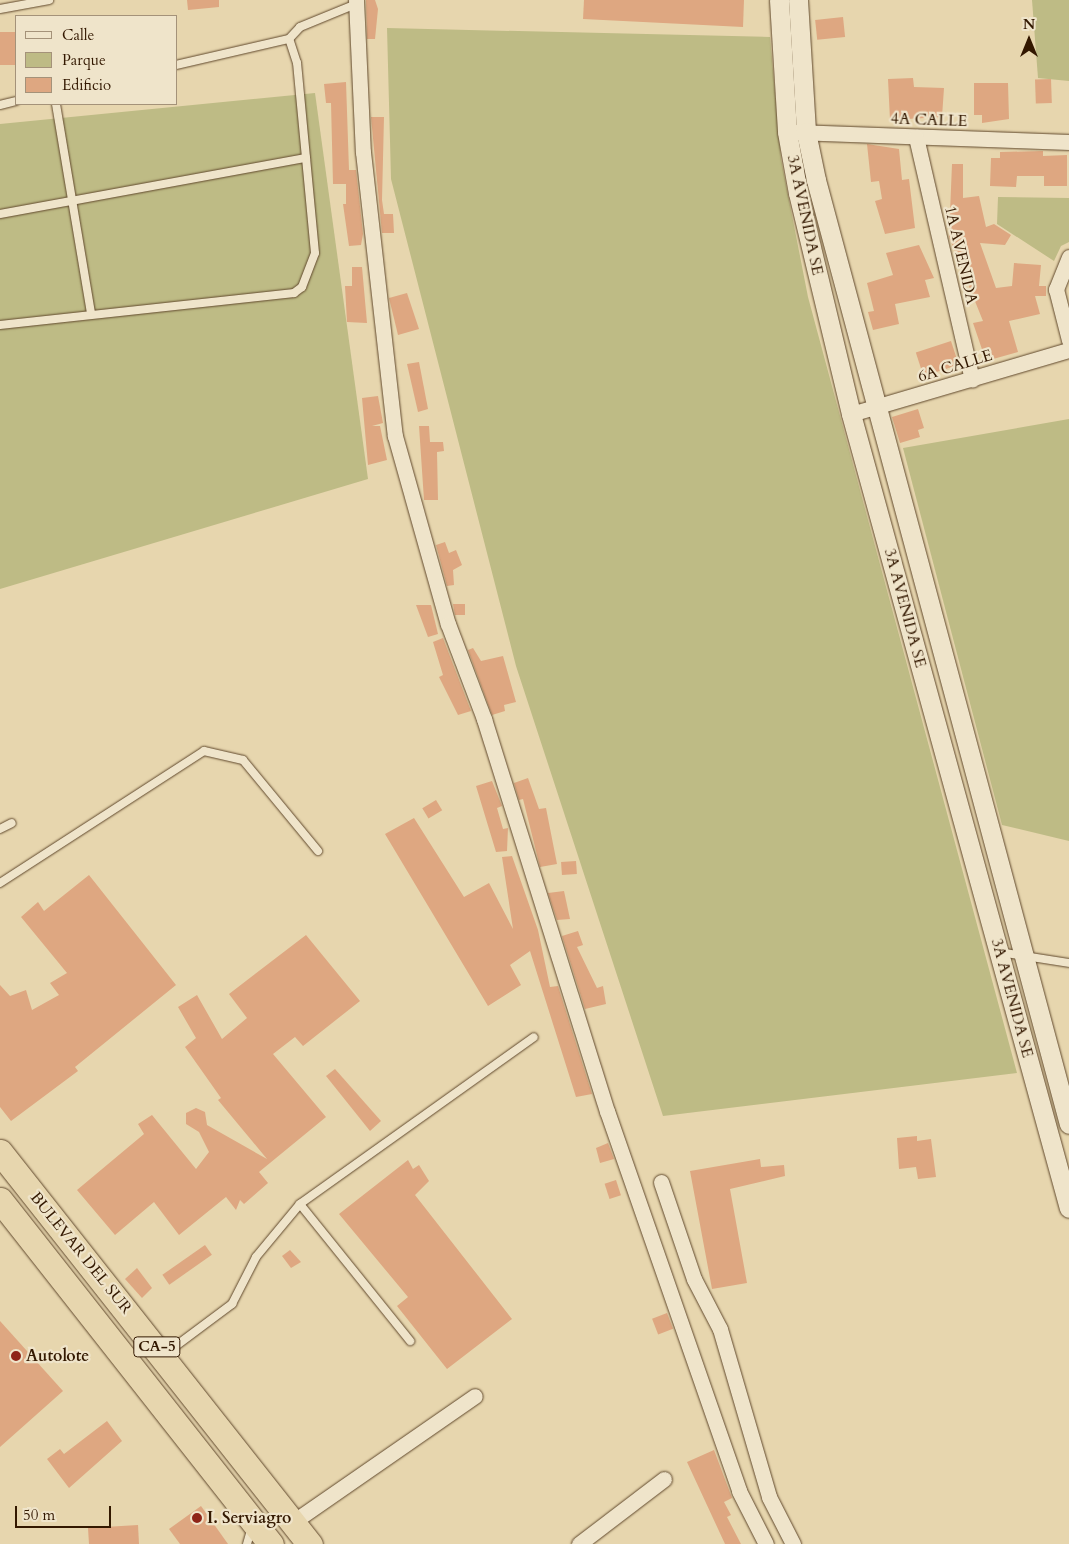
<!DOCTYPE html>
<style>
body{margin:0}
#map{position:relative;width:1069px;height:1544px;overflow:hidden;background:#e7d6ae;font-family:Cardo,serif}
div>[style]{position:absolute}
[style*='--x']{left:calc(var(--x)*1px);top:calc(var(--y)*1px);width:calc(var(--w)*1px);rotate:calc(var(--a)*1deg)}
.green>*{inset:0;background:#bebb85}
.building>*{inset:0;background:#dea781;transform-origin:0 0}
.roads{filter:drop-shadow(0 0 1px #60482c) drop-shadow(0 0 1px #60482c)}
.service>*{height:8px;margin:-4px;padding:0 4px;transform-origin:4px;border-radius:4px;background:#efe4ca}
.minor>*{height:15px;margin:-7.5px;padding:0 7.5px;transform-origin:7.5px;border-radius:7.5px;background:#efe4ca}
.tertiary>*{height:19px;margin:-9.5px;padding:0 9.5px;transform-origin:9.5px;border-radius:9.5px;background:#efe4ca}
.trunk>*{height:25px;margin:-12.5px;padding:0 12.5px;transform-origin:12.5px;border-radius:12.5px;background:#e7d6ae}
.dots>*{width:14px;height:14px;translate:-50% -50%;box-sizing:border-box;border:2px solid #efe4ca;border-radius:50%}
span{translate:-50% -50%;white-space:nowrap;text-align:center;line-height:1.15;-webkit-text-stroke:4.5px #efe4ca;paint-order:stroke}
.shield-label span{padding:1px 4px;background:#efe4ca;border:1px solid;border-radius:4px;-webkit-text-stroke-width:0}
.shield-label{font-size:15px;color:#331800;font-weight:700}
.street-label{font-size:16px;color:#331800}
.poi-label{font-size:16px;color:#331800;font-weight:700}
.left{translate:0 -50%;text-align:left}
.legend{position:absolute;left:15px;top:15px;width:162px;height:90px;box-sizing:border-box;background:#efe4ca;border:1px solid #a49279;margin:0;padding:6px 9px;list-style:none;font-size:15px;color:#331800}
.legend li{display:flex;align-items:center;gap:10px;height:25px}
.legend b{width:25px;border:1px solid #a49279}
.north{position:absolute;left:1004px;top:15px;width:50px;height:50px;-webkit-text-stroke:4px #efe4ca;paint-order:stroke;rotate:0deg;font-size:14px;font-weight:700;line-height:20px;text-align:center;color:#331800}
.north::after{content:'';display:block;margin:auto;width:18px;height:22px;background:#331800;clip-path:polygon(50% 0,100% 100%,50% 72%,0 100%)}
.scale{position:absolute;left:15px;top:1506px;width:96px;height:22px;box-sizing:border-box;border:2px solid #331800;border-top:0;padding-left:6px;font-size:15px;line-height:18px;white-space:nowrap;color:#331800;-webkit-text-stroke:4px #efe4ca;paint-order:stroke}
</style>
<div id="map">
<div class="green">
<div style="clip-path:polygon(1032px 0,1069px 0,1069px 81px,1038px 78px)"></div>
<div style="clip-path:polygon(387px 28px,770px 37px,781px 159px,808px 297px,1017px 1073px,663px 1116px,516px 666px,391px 179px)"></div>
<div style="clip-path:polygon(315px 93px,368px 479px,0 589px,0 124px)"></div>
<div style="clip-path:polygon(998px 197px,1069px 198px,1069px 242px,1061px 246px,1054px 261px,997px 224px)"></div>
<div style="clip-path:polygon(1069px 419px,1069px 841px,1002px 825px,903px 448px)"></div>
</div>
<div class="building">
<div style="clip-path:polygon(187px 0,219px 0,219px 7px,188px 10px)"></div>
<div style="clip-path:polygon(366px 0,375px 0,378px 9px,375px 39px,367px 39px)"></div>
<div style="clip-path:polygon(584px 0,744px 0,743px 27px,583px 19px)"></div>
<div style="left:843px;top:17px;width:20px;height:28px;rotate:84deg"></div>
<div style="left:16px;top:32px;width:33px;height:16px;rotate:90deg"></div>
<div style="clip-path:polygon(913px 78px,914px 87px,944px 88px,942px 117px,890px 120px,888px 79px)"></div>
<div style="left:1051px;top:79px;width:24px;height:16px;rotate:88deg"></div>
<div style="clip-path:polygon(346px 82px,349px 170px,356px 170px,363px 234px,361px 245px,349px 246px,343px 204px,346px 204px,346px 184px,333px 184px,331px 103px,326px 103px,324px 84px)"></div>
<div style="clip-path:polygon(974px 83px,1008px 83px,1009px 119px,982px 123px,982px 115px,974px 115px)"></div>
<div style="clip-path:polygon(371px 117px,384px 117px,382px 200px,384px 214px,393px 214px,394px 233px,382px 233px)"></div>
<div style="clip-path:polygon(867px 144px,899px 149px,902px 180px,909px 179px,915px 228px,885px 234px,875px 201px,882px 199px,879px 181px,871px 182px)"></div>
<div style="clip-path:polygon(1043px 151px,1043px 156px,1067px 155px,1067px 186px,1044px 186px,1044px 176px,1017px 176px,1016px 187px,990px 186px,991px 158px,1000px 158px,1000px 152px)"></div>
<div style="clip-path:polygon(952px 164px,963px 164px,963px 198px,979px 196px,986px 227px,994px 224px,1011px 235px,1005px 245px,980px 243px,996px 288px,1012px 286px,1014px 263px,1041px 265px,1039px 286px,1046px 286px,1046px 296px,1035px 296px,1040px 314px,1009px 321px,1018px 352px,986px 361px,973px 323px,983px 321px,949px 237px)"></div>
<div style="clip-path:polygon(919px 245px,934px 278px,925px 280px,930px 297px,895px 304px,899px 324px,873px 330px,868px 312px,874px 311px,867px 283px,893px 275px,886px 253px)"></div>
<div style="clip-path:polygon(352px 267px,362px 267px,367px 323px,347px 322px,345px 286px,352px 286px)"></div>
<div style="clip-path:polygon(407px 293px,419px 329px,398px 335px,389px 298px)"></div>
<div style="left:951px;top:341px;width:25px;height:37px;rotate:72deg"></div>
<div style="clip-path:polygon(419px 362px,428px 409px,418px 412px,407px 364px)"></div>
<div style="clip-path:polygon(378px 396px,383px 423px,372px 426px,380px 426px,387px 460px,368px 465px,362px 398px)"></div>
<div style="clip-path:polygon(918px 409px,924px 428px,918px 430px,920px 437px,900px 443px,892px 417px)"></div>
<div style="clip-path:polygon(419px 426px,429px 426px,430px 442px,443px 442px,444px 451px,437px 452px,438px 500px,424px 500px)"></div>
<div style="clip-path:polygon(445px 542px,449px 553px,456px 550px,462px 565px,453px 570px,454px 585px,447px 586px,436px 545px)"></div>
<div style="clip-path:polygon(453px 604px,465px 604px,465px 615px,455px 615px)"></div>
<div style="clip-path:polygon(416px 605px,431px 605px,438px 634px,428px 637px)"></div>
<div style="clip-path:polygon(443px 638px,471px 711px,458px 715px,439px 677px,443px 675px,433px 642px)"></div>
<div style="clip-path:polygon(473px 648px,481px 661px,503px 656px,516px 702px,504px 705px,505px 711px,492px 715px,468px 650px)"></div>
<div style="clip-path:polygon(528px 778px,539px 809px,546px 808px,557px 864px,540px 867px,523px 799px,519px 800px,514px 783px)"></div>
<div style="clip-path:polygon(492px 781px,502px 806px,497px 808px,503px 829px,508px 828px,507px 851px,496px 852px,476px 786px)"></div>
<div style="left:436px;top:800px;width:12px;height:16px;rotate:59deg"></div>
<div style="clip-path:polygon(414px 818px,464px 897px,489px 883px,513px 929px,502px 857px,512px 856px,538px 930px,550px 987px,558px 986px,592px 1094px,576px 1097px,530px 951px,510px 965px,521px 985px,488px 1006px,385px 834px)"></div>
<div style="left:576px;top:861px;width:13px;height:15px;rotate:86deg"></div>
<div style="clip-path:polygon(89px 875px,176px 985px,75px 1067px,78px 1071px,11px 1121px,0 1107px,0 985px,10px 996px,26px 990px,32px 1010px,59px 995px,50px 983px,67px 973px,21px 917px,38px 902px,44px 911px)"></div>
<div style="clip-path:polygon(564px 891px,570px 919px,557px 920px,548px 893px)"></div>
<div style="clip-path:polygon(578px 931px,583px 945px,577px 947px,597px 988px,603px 986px,606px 1004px,585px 1009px,562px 936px)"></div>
<div style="clip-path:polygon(306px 935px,360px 1001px,303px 1046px,295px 1037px,273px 1054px,326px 1117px,259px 1172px,268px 1183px,244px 1204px,240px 1200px,236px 1210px,226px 1197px,179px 1235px,154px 1202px,115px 1235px,77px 1190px,144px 1134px,138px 1124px,152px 1115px,196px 1169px,209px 1152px,199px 1132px,186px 1124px,186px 1113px,196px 1108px,205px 1112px,207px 1125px,267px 1159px,218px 1100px,221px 1098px,185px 1047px,196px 1038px,178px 1007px,197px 995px,222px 1039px,247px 1018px,229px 994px)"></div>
<div style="clip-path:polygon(335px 1069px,381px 1121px,370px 1131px,326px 1076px)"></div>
<div style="clip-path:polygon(917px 1136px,917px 1141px,931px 1139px,936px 1177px,918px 1179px,916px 1167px,899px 1169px,897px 1138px)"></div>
<div style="clip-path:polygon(608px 1143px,614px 1159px,600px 1163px,596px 1148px)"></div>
<div style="clip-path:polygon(760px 1159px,761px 1167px,784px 1165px,785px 1176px,730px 1189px,747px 1283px,712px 1289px,690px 1171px)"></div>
<div style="clip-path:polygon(408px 1160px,413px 1169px,419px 1165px,429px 1181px,415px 1195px,512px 1319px,447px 1369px,397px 1306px,408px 1297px,339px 1214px)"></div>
<div style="left:616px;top:1180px;width:16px;height:12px;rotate:72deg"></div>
<div style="left:205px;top:1245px;width:12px;height:52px;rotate:55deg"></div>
<div style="clip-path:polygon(290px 1250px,301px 1262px,291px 1268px,282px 1256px)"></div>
<div style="clip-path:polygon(137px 1268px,152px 1288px,142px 1298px,125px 1279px)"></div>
<div style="left:667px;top:1313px;width:17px;height:16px;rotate:69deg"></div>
<div style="clip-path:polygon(0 1321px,63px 1391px,0 1447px)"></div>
<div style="clip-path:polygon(107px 1421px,122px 1441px,69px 1488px,47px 1459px,60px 1449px,64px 1454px)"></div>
<div style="clip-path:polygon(714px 1450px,732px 1498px,724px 1502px,731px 1515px,727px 1517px,741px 1544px,725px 1544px,687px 1462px)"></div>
<div style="clip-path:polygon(201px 1506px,228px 1544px,180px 1544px,169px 1529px)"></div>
<div style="clip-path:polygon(138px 1525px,139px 1544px,89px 1544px,88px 1528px)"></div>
</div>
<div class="roads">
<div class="service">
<div style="--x:0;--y:9;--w:50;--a:-10.4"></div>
<div style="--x:176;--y:65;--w:116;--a:-13"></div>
<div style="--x:289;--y:39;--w:16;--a:-47"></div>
<div style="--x:300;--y:27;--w:61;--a:-22.3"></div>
<div style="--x:56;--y:104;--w:213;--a:80.5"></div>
<div style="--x:0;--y:105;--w:16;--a:-14"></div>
<div style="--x:0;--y:214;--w:311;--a:-10.4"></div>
<div style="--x:0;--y:325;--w:296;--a:-6.2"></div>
<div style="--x:294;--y:293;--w:10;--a:-37"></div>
<div style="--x:302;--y:287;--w:36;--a:-69"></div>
<div style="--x:315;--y:253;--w:191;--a:-95.4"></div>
<div style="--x:297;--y:63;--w:25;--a:-108"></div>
<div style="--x:0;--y:829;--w:13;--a:-27"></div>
<div style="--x:0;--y:883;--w:243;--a:-32.9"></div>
<div style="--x:204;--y:751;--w:40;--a:13"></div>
<div style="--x:243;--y:760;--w:118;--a:50.5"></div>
<div style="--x:999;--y:952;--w:71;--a:8.9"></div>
<div style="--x:300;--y:1204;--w:176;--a:51.2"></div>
<div style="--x:165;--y:1354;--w:84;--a:-36.7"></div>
<div style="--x:232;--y:1304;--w:53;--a:-62.9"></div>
<div style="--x:256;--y:1257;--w:69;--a:-50.3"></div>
<div style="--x:300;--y:1204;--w:287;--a:-35.5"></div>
<div style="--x:247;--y:1544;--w:19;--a:-74"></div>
</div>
<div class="minor">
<div style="--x:356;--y:0;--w:152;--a:87.4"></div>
<div style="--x:363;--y:152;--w:286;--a:83.6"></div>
<div style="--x:395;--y:436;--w:195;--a:74.3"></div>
<div style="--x:448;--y:624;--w:102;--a:69.2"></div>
<div style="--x:484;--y:719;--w:411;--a:72.6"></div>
<div style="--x:607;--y:1111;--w:402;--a:70.8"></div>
<div style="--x:739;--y:1491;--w:59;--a:63"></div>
<div style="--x:796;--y:132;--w:273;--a:2.1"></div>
<div style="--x:916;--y:137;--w:249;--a:77"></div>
<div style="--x:1069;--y:257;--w:35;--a:112"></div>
<div style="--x:1056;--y:289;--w:53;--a:75.7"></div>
<div style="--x:851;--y:414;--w:227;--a:-16.4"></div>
<div style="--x:661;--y:1182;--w:102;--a:71.2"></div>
<div style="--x:694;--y:1279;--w:56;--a:62.5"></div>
<div style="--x:720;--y:1329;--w:175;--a:73.7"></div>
<div style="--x:769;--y:1497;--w:53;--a:62.9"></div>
<div style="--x:293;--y:1522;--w:221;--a:-34.7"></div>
<div style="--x:579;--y:1544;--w:107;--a:-37.4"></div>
</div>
<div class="tertiary">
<div style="--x:779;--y:0;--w:132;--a:86.5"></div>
<div style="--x:787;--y:132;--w:62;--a:79.8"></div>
<div style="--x:798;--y:193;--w:227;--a:76.5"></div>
<div style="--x:851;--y:414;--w:823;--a:74.65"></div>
<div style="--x:798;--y:0;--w:132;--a:86.5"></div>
<div style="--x:806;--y:132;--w:49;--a:78.2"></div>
<div style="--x:816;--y:180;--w:977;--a:75"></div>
</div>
<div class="trunk">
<div style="--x:0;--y:1152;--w:500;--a:51.7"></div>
<div style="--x:0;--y:1200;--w:438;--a:51.8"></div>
</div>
</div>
<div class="dots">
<div style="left:16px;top:1356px;background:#8f2418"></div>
<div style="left:197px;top:1518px;background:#8f2418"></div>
</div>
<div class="shield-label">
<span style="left:157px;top:1347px">CA-5</span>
</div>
<div class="street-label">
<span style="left:929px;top:120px;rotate:2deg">4A CALLE</span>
<span style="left:805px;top:215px;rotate:78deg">3A AVENIDA SE</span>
<span style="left:961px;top:255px;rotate:77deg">1A AVENIDA</span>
<span style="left:955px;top:366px;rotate:-17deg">6A CALLE</span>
<span style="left:905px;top:608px;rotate:75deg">3A AVENIDA SE</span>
<span style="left:1012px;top:998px;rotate:75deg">3A AVENIDA SE</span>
<span style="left:81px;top:1253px;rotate:51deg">BULEVAR DEL SUR</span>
</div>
<div class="poi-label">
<span class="left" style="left:26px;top:1356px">Autolote</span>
<span class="left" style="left:207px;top:1518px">I. Serviagro</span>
</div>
<ul class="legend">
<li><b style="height:6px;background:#efe4ca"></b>Calle</li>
<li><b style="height:14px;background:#bebb85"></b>Parque</li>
<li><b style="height:14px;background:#dea781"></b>Edificio</li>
</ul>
<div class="north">N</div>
<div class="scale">50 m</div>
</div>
